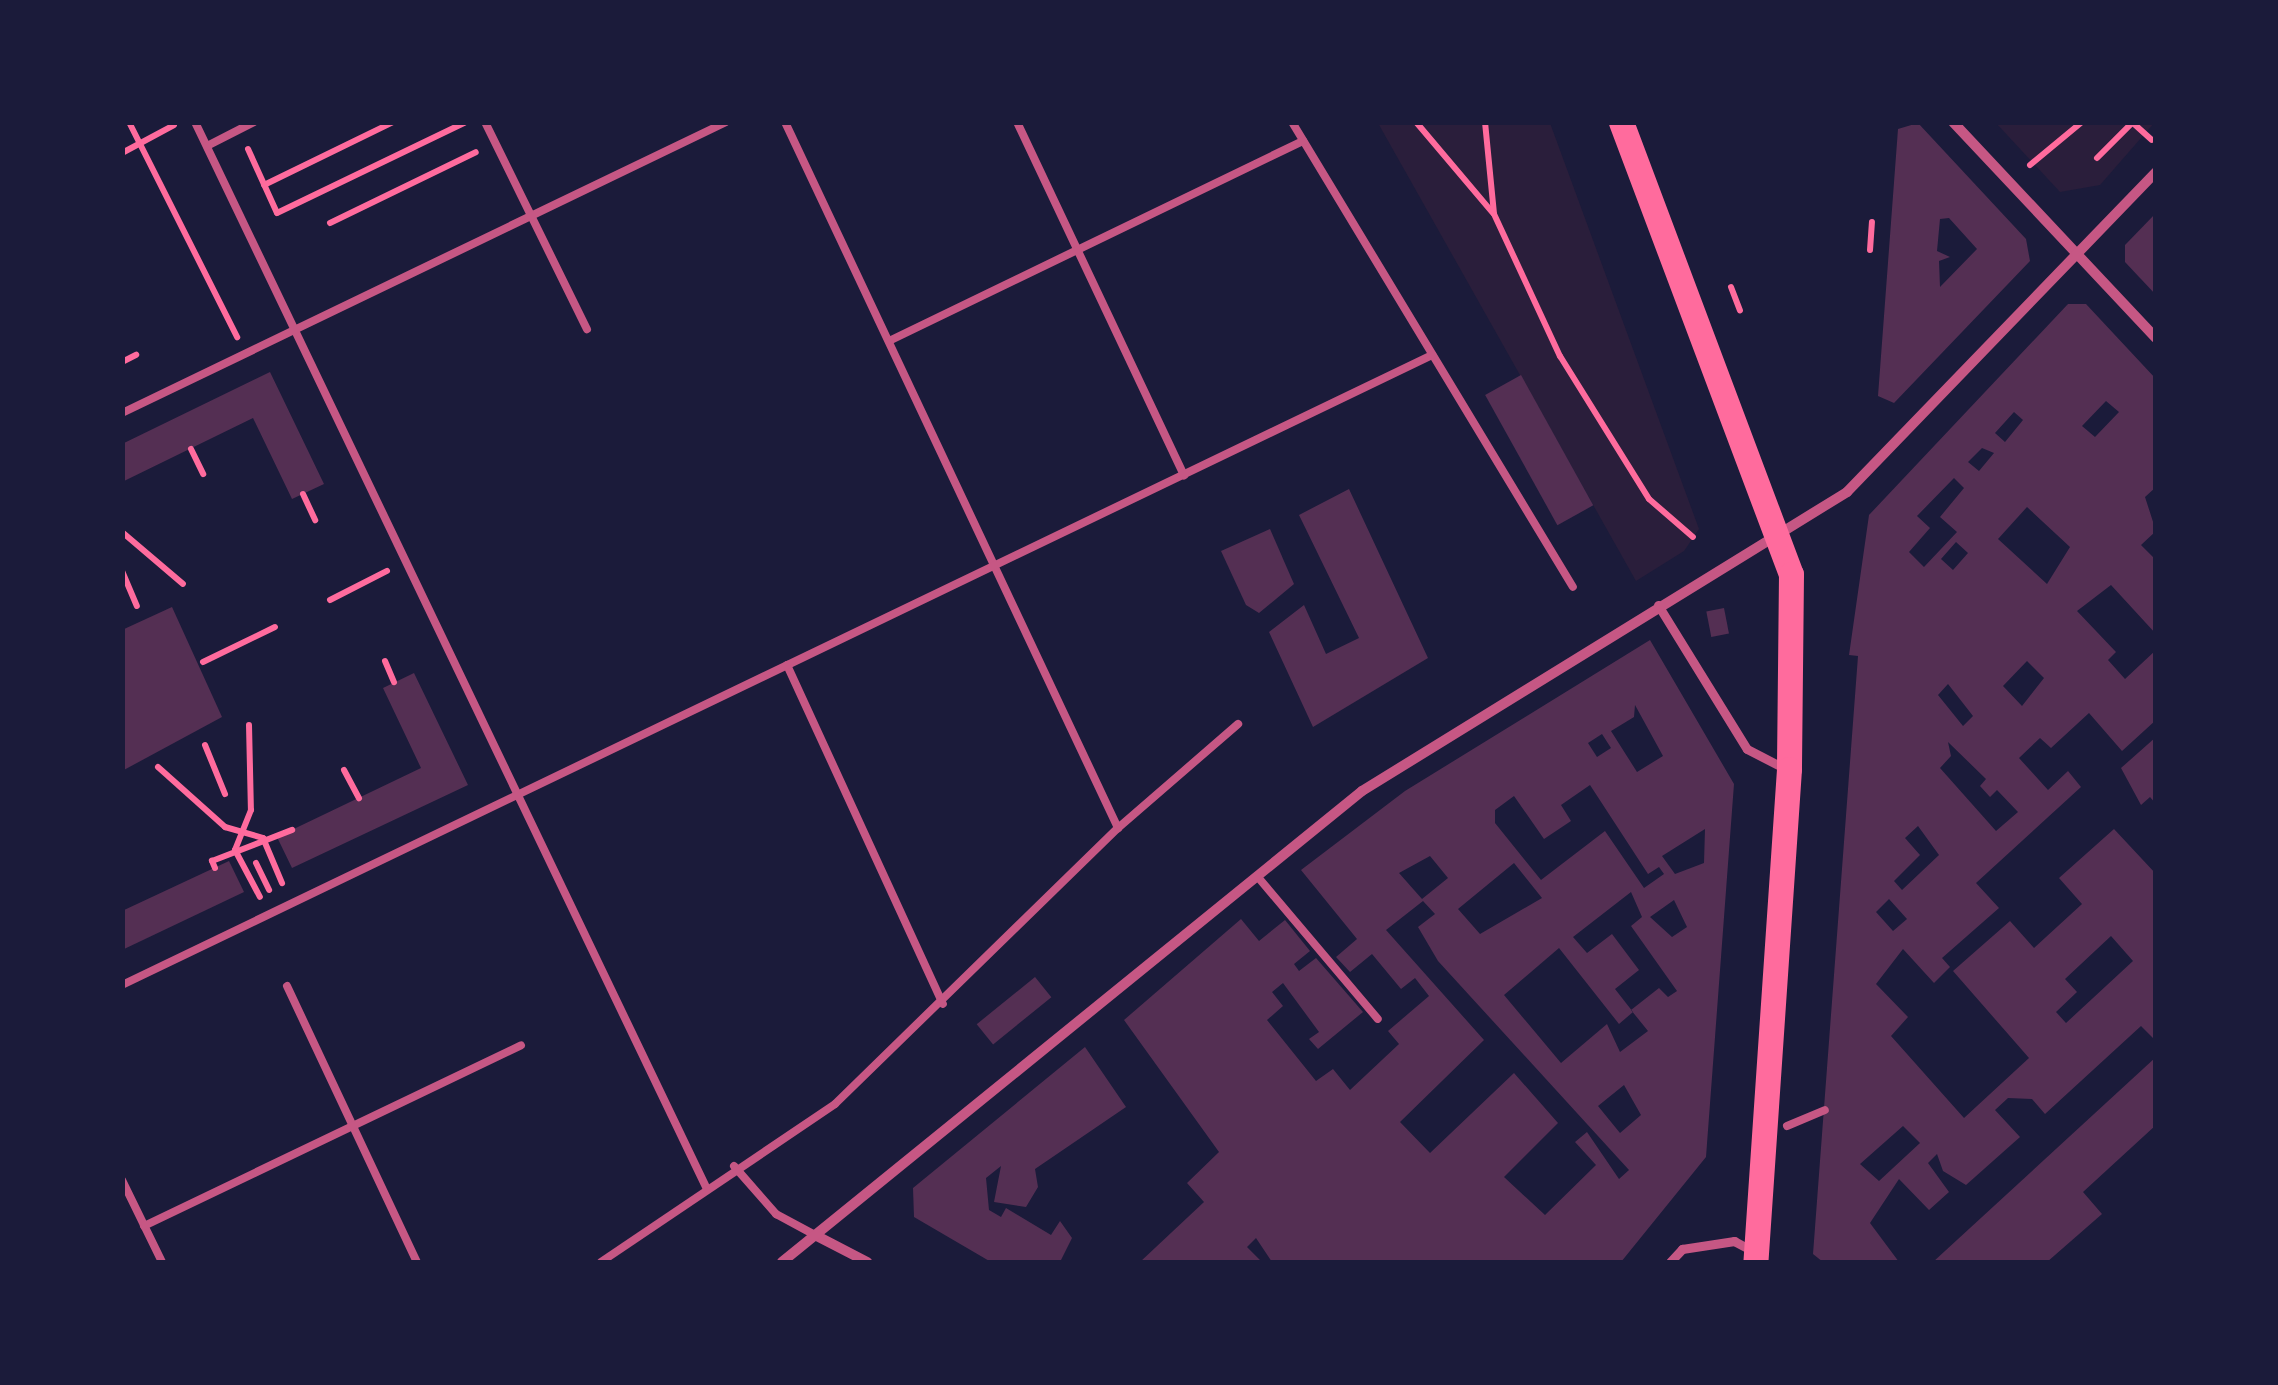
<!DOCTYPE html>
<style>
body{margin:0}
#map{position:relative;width:2278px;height:1385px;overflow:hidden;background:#1b1b3a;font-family:"Fira Sans",sans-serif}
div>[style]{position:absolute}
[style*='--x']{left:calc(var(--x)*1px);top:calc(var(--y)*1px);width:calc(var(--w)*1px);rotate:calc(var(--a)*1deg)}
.green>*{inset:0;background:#2a1e3b}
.building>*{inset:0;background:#542f53;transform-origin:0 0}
.path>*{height:6px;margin:-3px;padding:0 3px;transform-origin:3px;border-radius:3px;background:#ff6b9d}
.service>*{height:8px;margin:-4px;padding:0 4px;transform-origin:4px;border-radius:4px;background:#c65784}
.pedestrian>*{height:9px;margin:-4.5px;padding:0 4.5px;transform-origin:4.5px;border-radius:4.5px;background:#c65784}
.minor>*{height:10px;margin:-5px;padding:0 5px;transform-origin:5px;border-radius:5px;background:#c65784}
.primary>*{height:25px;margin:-12.5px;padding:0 12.5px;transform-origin:12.5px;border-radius:12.5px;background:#ff6b9d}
span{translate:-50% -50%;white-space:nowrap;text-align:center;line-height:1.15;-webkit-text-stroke:8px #1b1b3a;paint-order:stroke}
.frame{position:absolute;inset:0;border:125px solid #1b1b3a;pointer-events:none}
</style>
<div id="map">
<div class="green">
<div style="clip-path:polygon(2155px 122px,2100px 185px,2060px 192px,1996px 123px)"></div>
<div style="clip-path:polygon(1378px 123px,1550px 123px,1699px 529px,1684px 551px,1636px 581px)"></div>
</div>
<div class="building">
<div style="clip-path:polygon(evenodd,1918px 123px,2026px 239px,2030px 261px,1894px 403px,1878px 396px,1898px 129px,1918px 123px,1949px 218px,1977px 249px,1940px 287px,1939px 261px,1950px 257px,1937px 251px,1940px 219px,1949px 218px)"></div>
<div style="clip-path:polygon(2156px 213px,2156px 295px,2125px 262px,2125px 245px)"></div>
<div style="clip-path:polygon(evenodd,2068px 304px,2086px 304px,2156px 379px,2156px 487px,2145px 497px,2156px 531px,2141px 545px,2156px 560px,2156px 634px,2111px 585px,2077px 611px,2116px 652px,2108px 660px,2125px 679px,2156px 650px,2156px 720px,2122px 751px,2089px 713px,2051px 748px,2040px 738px,2019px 758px,2048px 790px,2068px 771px,2081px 787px,1976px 883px,1999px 908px,1942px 958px,1950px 967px,1934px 983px,1903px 949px,1876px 984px,1908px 1017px,1891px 1036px,1964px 1118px,2029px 1058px,1953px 971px,2010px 921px,2034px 948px,2082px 904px,2059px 878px,2114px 829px,2156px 874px,2156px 1041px,2141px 1026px,2045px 1114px,2032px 1099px,2008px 1098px,1995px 1110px,2020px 1137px,1966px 1185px,1943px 1171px,1937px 1154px,1928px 1163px,1949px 1192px,1929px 1210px,1899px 1179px,1870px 1223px,1899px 1262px,1823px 1262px,1813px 1254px,1858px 656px,1849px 655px,1869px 515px,2068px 304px,2106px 401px,2119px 412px,2095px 437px,2082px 426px,2106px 401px,2068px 304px,2014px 412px,2023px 420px,2005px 442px,1995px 433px,2014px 412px,2068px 304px,1982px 448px,1994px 453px,1979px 471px,1968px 462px,1982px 448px,2068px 304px,1954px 478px,1964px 488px,1940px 517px,1957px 532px,1924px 567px,1909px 552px,1930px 528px,1917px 516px,1954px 478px,2068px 304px,2027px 507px,2070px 547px,2047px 584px,1998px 539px,2027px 507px,2068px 304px,1956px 542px,1968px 553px,1953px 570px,1941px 559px,1956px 542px,2068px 304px,2027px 661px,2044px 678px,2022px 706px,2003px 686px,2027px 661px,2068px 304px,1948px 684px,1973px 716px,1963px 726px,1938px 695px,1948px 684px,2068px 304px,1948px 742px,1986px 779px,1980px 786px,1990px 797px,1997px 790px,2018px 812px,1996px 831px,1940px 768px,1951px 756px,1948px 742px,2068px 304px,1918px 826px,1939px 855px,1902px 890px,1894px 881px,1920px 855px,1905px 838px,1918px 826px,2068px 304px,1889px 899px,1907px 919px,1893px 931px,1876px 912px,1889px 899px,2068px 304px,2111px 936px,2133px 961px,2066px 1023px,2056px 1012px,2077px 992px,2065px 979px,2111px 936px,2068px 304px,1903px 1126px,1920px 1143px,1879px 1181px,1860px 1164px,1903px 1126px)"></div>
<div style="clip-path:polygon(270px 372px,324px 484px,292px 499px,253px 418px,122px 482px,122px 444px)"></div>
<div style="left:1521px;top:375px;width:149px;height:41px;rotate:61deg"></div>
<div style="clip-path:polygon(1349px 489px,1428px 658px,1313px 727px,1269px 632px,1304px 605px,1326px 654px,1359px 638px,1299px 515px)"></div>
<div style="clip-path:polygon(1270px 529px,1294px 584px,1259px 613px,1246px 605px,1221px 551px)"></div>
<div style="clip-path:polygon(172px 607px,222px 717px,122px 771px,122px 630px)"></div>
<div style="left:1724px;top:608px;width:26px;height:18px;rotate:79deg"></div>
<div style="clip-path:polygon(evenodd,1650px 640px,1734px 784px,1706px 1157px,1621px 1262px,1272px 1262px,1256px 1238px,1247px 1247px,1262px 1262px,1140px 1262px,1204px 1202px,1187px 1183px,1219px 1152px,1124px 1020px,1241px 919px,1259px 941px,1285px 920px,1310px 951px,1294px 964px,1299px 971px,1316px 958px,1363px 1012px,1318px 1049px,1309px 1039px,1319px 1032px,1283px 983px,1272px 992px,1283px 1006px,1267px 1020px,1316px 1081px,1333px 1069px,1350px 1090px,1399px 1044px,1388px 1031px,1429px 996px,1415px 978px,1401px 989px,1372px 954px,1350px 972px,1336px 957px,1357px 939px,1301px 870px,1405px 791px,1650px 640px,1635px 705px,1663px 756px,1637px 772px,1611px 731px,1634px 717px,1635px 705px,1650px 640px,1602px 734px,1611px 748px,1597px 757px,1588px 743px,1602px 734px,1650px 640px,1590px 785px,1648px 874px,1659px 867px,1664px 874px,1644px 888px,1605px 831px,1541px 880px,1495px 823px,1495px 810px,1514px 796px,1544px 839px,1571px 821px,1561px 805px,1590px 785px,1650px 640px,1705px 829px,1704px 863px,1675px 874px,1662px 856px,1705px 829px,1650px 640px,1430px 856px,1448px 878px,1422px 899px,1399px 873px,1430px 856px,1650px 640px,1514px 863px,1542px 898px,1480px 934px,1458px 909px,1514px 863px,1650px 640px,1631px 892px,1642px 917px,1631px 926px,1677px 991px,1668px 997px,1659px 988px,1631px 1010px,1648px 1031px,1620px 1052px,1607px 1024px,1561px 1063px,1504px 995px,1559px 948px,1619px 1024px,1633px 1012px,1615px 989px,1639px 970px,1612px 934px,1587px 953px,1573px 937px,1631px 892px,1650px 640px,1674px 900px,1687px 927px,1672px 937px,1650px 917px,1674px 900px,1650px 640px,1423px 901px,1435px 914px,1418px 927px,1438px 961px,1629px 1170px,1619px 1179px,1587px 1132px,1575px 1142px,1596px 1165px,1545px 1215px,1504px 1177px,1558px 1123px,1514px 1073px,1430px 1153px,1400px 1122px,1484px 1040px,1386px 930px,1423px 901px,1650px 640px,1624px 1085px,1641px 1115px,1620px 1133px,1598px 1106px,1624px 1085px)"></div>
<div style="clip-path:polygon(414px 673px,468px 785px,292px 868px,277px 837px,421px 768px,383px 688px)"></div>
<div style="clip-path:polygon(2156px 737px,2156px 804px,2150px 797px,2141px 805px,2121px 768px)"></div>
<div style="clip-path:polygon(229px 861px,244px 892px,122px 950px,122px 911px)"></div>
<div style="left:1035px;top:977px;width:26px;height:75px;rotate:51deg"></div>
<div style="clip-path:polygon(1085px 1047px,1126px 1107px,1035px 1169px,1038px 1187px,1026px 1207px,994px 1202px,1001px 1166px,986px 1178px,989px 1210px,1001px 1217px,1006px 1208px,1051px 1235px,1060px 1221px,1072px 1238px,1060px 1262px,991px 1262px,914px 1217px,913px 1188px)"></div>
<div style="clip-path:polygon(2156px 1057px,2156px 1125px,2083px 1192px,2102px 1214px,2047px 1262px,1933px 1262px)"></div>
</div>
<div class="path">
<div style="--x:129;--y:122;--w:241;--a:63.3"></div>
<div style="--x:1416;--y:122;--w:119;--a:49.8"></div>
<div style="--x:1485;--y:122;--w:92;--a:84.4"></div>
<div style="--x:1494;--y:214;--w:157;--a:65.1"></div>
<div style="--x:1560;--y:356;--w:168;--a:58.1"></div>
<div style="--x:1649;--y:499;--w:58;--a:40.8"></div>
<div style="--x:2133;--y:123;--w:25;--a:42"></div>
<div style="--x:248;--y:149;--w:70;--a:65.6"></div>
<div style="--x:277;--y:213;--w:208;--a:-25.7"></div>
<div style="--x:122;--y:153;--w:59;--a:-28.3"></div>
<div style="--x:2097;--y:158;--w:51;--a:-45"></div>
<div style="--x:2030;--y:165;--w:67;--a:-39.6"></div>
<div style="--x:264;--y:185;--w:144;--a:-26"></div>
<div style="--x:330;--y:223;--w:162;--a:-25.9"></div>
<div style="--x:1870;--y:250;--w:28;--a:-86"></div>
<div style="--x:1731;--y:287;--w:25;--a:69"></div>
<div style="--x:122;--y:362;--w:16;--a:-27"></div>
<div style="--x:191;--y:449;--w:28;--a:64"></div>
<div style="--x:303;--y:494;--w:29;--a:65"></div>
<div style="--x:122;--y:532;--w:80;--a:40.4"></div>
<div style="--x:122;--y:571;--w:38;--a:67"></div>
<div style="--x:330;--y:600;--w:64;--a:-27"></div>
<div style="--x:385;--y:661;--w:23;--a:67"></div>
<div style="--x:203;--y:662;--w:80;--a:-25.9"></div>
<div style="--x:249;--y:725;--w:85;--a:88.7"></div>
<div style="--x:251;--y:810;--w:43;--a:111.8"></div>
<div style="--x:235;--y:850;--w:53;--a:62"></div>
<div style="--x:205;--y:745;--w:53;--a:67.8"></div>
<div style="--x:158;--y:767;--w:90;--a:41.8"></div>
<div style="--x:225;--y:827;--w:40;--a:16"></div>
<div style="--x:263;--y:838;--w:49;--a:67.1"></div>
<div style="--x:344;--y:770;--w:32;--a:62"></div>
<div style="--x:256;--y:863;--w:30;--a:64"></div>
<div style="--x:215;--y:868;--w:8;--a:-113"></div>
<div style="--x:212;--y:861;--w:86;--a:-21.2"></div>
</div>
<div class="service">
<div style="--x:195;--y:122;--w:1183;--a:64.37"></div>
<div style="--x:485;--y:122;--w:231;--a:63.8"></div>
<div style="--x:785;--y:122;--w:781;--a:64.75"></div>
<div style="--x:1118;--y:828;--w:159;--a:-40.9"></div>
<div style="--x:1017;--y:122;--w:391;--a:64.7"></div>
<div style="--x:1292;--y:122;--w:543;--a:58.86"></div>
<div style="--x:207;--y:146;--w:53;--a:-27.1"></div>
<div style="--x:889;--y:341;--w:460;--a:-25.8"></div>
<div style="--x:122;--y:413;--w:670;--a:-25.72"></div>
<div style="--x:787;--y:665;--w:373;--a:65.3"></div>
<div style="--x:1257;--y:876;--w:187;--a:49.8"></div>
<div style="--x:122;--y:985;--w:1454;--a:-25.68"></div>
<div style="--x:287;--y:986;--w:305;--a:64.8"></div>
<div style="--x:1787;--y:1126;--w:41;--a:-22.8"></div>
<div style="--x:734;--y:1166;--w:64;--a:48.8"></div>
<div style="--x:776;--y:1214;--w:44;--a:28.3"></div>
<div style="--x:122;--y:1180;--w:91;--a:64"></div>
<div style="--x:144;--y:1226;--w:418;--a:-25.6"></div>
<div style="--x:601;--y:1262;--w:282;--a:-34"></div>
<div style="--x:835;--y:1104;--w:395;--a:-44.3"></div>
</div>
<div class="pedestrian">
<div style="--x:1658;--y:605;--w:169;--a:58.3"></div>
<div style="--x:1747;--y:749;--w:42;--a:27.2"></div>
<div style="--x:1670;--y:1262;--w:18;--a:-47"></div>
<div style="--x:1682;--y:1249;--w:53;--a:-8.7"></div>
<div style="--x:1734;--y:1241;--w:21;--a:28"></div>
</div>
<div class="minor">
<div style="--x:1953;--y:122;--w:296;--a:46.8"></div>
<div style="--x:815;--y:1235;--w:59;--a:27.4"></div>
<div style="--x:782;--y:1262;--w:747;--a:-39.08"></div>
<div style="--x:1362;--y:791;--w:570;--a:-31.65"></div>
<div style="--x:1847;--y:492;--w:445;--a:-46"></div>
</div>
<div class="primary">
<div style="--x:1621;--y:122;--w:483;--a:69.4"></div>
<div style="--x:1791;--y:574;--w:195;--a:90.6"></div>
<div style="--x:1789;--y:769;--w:494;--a:93.9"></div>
</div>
<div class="frame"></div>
</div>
